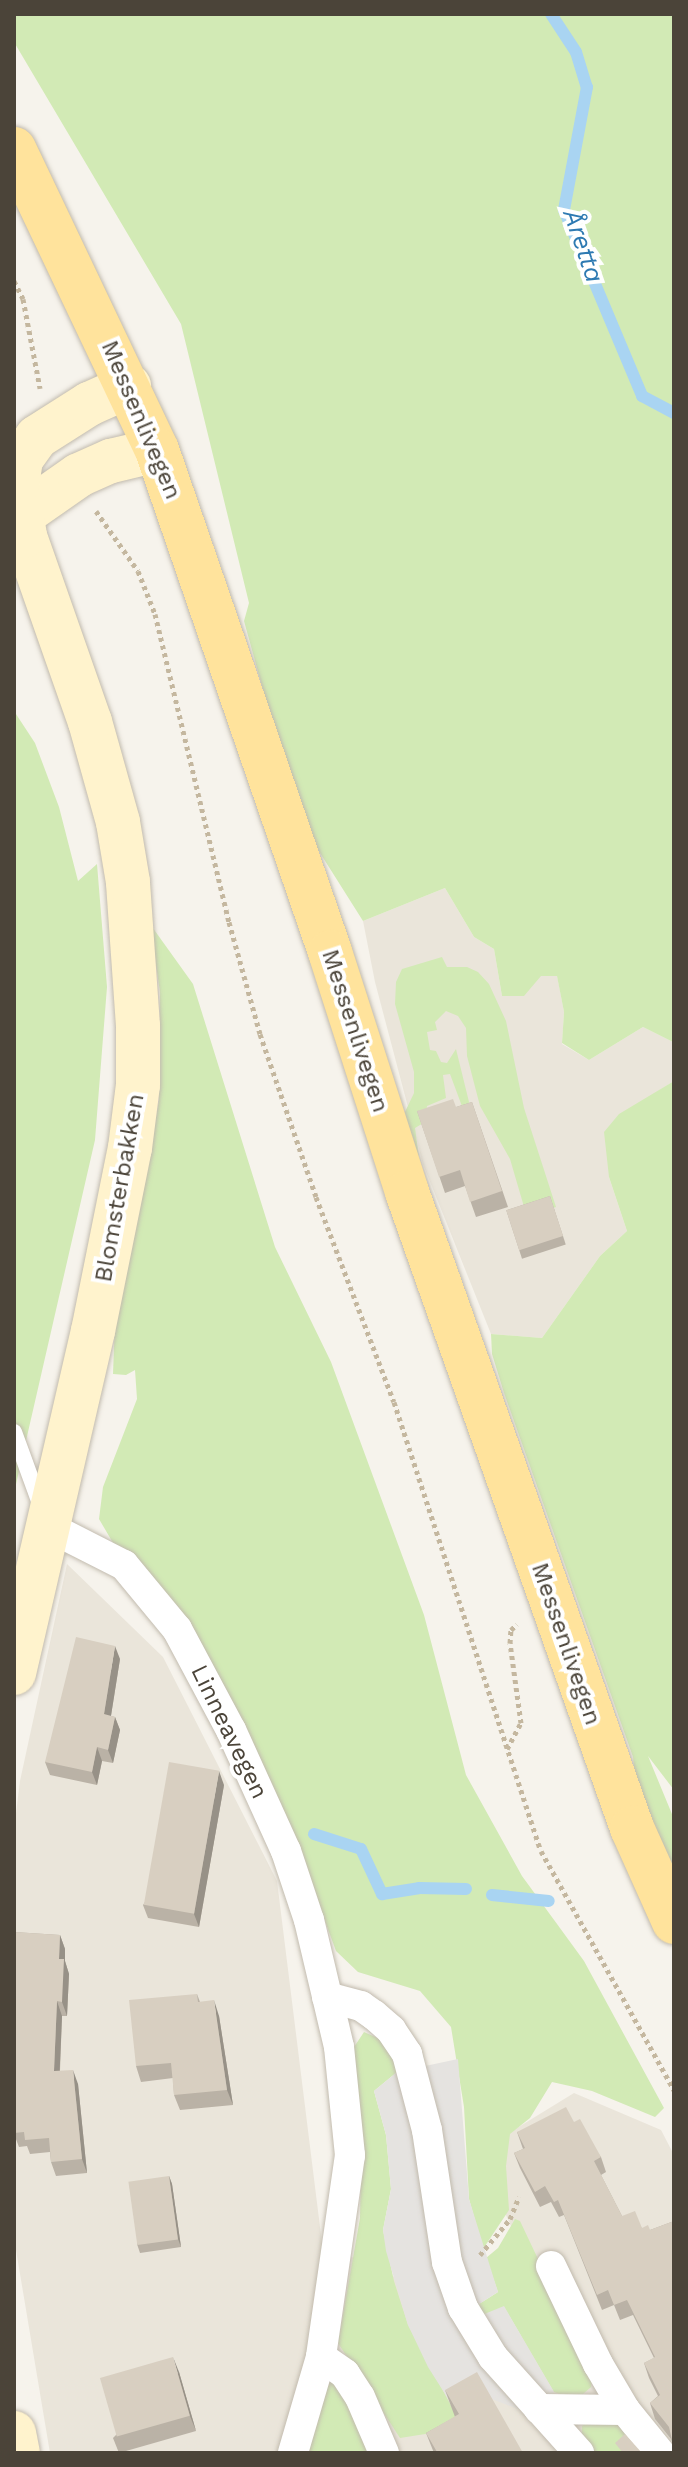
<!DOCTYPE html>
<meta charset="utf-8">
<style>
body{margin:0}
#map{position:relative;width:688px;height:2467px;overflow:hidden;background:#f6f3ec;font-family:"Work Sans",sans-serif}
div>[style]{position:absolute}
[style*='--x']{left:calc(var(--x)*1px);top:calc(var(--y)*1px);width:calc(var(--w)*1px);rotate:calc(var(--a)*1deg)}
.residential>*{inset:0;background:#eae5da}
.green>*{inset:0;background:#d2eab5}
.parking>*{inset:0;background:#e5e3e0}
.stream>*{height:12px;margin:-6px;padding:0 6px;transform-origin:6px;border-radius:6px;background:#a9d4f2}
.path>*{height:5px;margin-top:-2.5px;transform-origin:0;background:repeating-linear-gradient(90deg,#c4b79f 0 4px,transparent 0 8px)}
.roads{filter:drop-shadow(0 0 2px #c2bbae) drop-shadow(0 0 2px #c2bbae)}
.lane>*{height:16px;margin:-8px;padding:0 8px;transform-origin:8px;border-radius:8px;background:#fff}
.street>*{height:30px;margin:-15px;padding:0 15px;transform-origin:15px;border-radius:15px;background:#fff}
.secondary>*{height:44px;margin:-22px;padding:0 22px;transform-origin:22px;border-radius:22px;background:#fff3cd}
.primary>*{height:44px;margin:-22px;padding:0 22px;transform-origin:22px;border-radius:22px;background:#ffe39c}
.wall>*{inset:0;background:#bab2a6;transform-origin:0 0}
.shaded-wall>*{inset:0;background:#979187}
.building>*{inset:0;background:#d8cfc1;transform-origin:0 0}
span{translate:-50% -50%;white-space:nowrap;text-align:center;line-height:1.15;-webkit-text-stroke:8px #fff;paint-order:stroke}
.street-label{font-size:24px;color:#4b4439}
.water-label{font-size:26px;color:#2e7ab2;font-style:italic}
.frame{position:absolute;inset:0;border:16px solid #4b4439;pointer-events:none}
</style>
<div id="map">
<div class="residential">
<div style="clip-path:polygon(445px 888px,474px 937px,494px 949px,502px 996px,541px 975px,557px 975px,564px 1012px,562px 1044px,589px 1060px,643px 1027px,673px 1042px,674px 1081px,655px 1093px,609px 1177px,627px 1231px,600px 1256px,542px 1338px,491px 1334px,423px 1164px,375px 982px,363px 921px)"></div>
<div style="clip-path:polygon(67px 1564px,163px 1657px,277px 1881px,322px 2243px,570px 2359px,478px 2152px,574px 2093px,661px 2130px,674px 2155px,674px 2453px,50px 2453px,14px 2238px,14px 1829px,20px 1781px)"></div>
</div>
<div class="green">
<div style="clip-path:polygon(14px 14px,674px 14px,674px 1047px,673px 1042px,643px 1027px,589px 1060px,562px 1043px,564px 1012px,557px 976px,541px 976px,524px 996px,502px 996px,494px 949px,474px 937px,445px 888px,363px 921px,315px 845px,270px 715px,244px 621px,249px 603px,181px 324px,14px 42px)"></div>
<div style="clip-path:polygon(14px 711px,35px 743px,59px 807px,78px 881px,97px 864px,107px 987px,95px 1140px,14px 1493px)"></div>
<div style="clip-path:polygon(150px 924px,193px 984px,275px 1247px,331px 1362px,424px 1615px,466px 1775px,522px 1876px,584px 1961px,664px 2108px,655px 2117px,592px 2091px,552px 2082px,530px 2118px,510px 2134px,506px 2166px,509px 2210px,483px 2249px,469px 2199px,464px 2107px,451px 2027px,420px 1991px,358px 1972px,336px 1951px,308px 1875px,99px 1519px,103px 1487px,137px 1399px,135px 1370px,126px 1375px,113px 1374px,116px 1293px,146px 1174px,159px 1100px,160px 992px)"></div>
<div style="clip-path:polygon(442px 957px,447px 967px,467px 967px,478px 972px,489px 984px,506px 1021px,524px 1108px,556px 1207px,527px 1217px,510px 1159px,480px 1106px,467px 1056px,466px 1028px,458px 1016px,446px 1011px,435px 1022px,437px 1030px,427px 1032px,430px 1050px,436px 1051px,441px 1062px,447px 1063px,456px 1049px,470px 1106px,463px 1109px,450px 1074px,443px 1075px,446px 1098px,427px 1106px,425px 1122px,415px 1128px,419px 1157px,403px 1116px,414px 1093px,414px 1072px,395px 1004px,396px 982px,402px 969px)"></div>
<div style="clip-path:polygon(674px 1081px,674px 1790px,648px 1756px,674px 1819px,674px 1876px,635px 1776px,633px 1757px,504px 1393px,492px 1354px,491px 1334px,542px 1338px,600px 1256px,627px 1231px,609px 1177px,604px 1132px,619px 1114px)"></div>
<div style="clip-path:polygon(364px 2032px,380px 2039px,391px 2053px,397px 2072px,374px 2091px,386px 2135px,391px 2189px,383px 2230px,394px 2281px,408px 2325px,463px 2428px,400px 2438px,338px 2343px,360px 2218px,361px 2156px,354px 2047px)"></div>
<div style="clip-path:polygon(515px 2219px,520px 2221px,593px 2375px,591px 2387px,583px 2394px,566px 2396px,554px 2392px,504px 2307px,482px 2316px,479px 2304px,498px 2292px,486px 2258px,498px 2248px)"></div>
<div style="clip-path:polygon(329px 2378px,355px 2409px,372px 2453px,305px 2453px)"></div>
<div style="clip-path:polygon(593px 2418px,621px 2424px,646px 2453px,594px 2453px,582px 2438px,582px 2426px)"></div>
</div>
<div class="parking">
<div style="clip-path:polygon(458px 2059px,469px 2199px,498px 2292px,479px 2304px,482px 2315px,504px 2306px,554px 2392px,526px 2412px,489px 2398px,459px 2416px,428px 2367px,408px 2325px,386px 2251px,383px 2230px,391px 2189px,386px 2135px,374px 2091px,397px 2072px)"></div>
</div>
<div class="stream">
<div style="--x:551;--y:14;--w:45;--a:56.7"></div>
<div style="--x:576;--y:52;--w:37;--a:73"></div>
<div style="--x:587;--y:87;--w:125;--a:100.6"></div>
<div style="--x:564;--y:210;--w:202;--a:67.2"></div>
<div style="--x:642;--y:396;--w:36;--a:28"></div>
<div style="--x:314;--y:1834;--w:49;--a:17.7"></div>
<div style="--x:361;--y:1849;--w:50;--a:65"></div>
<div style="--x:382;--y:1894;--w:37;--a:-9"></div>
<div style="--x:419;--y:1888;--w:47;--a:1.2"></div>
<div style="--x:492;--y:1895;--w:57;--a:6"></div>
</div>
<div class="path">
<div style="--x:14;--y:281;--w:20;--a:63"></div>
<div style="--x:23;--y:299;--w:91;--a:79.2"></div>
<div style="--x:96;--y:511;--w:73;--a:55"></div>
<div style="--x:138;--y:571;--w:46;--a:68.4"></div>
<div style="--x:155;--y:614;--w:317;--a:76.5"></div>
<div style="--x:229;--y:922;--w:116;--a:74.5"></div>
<div style="--x:260;--y:1034;--w:172;--a:71"></div>
<div style="--x:316;--y:1197;--w:219;--a:69.2"></div>
<div style="--x:394;--y:1402;--w:472;--a:71.9"></div>
<div style="--x:541;--y:1851;--w:274;--a:60.9"></div>
<div style="--x:507;--y:1749;--w:30;--a:-62"></div>
<div style="--x:521;--y:1723;--w:81;--a:-97.8"></div>
<div style="--x:510;--y:1643;--w:13;--a:-86"></div>
<div style="--x:511;--y:1630;--w:8;--a:-45"></div>
<div style="--x:480;--y:2255;--w:47;--a:-50.2"></div>
<div style="--x:510;--y:2219;--w:24;--a:-68"></div>
</div>
<div class="roads">
<div class="lane">
<div style="--x:14;--y:1432;--w:79;--a:70"></div>
</div>
<div class="street">
<div style="--x:49;--y:1527;--w:84;--a:26.9"></div>
<div style="--x:124;--y:1565;--w:83;--a:50.4"></div>
<div style="--x:177;--y:1629;--w:115;--a:61.9"></div>
<div style="--x:231;--y:1730;--w:133;--a:65.6"></div>
<div style="--x:286;--y:1851;--w:73;--a:71.6"></div>
<div style="--x:309;--y:1920;--w:130;--a:76.7"></div>
<div style="--x:339;--y:2047;--w:109;--a:84.2"></div>
<div style="--x:350;--y:2155;--w:204;--a:98.2"></div>
<div style="--x:321;--y:2357;--w:100;--a:106.3"></div>
<div style="--x:327;--y:1997;--w:35;--a:15"></div>
<div style="--x:361;--y:2006;--w:16;--a:35"></div>
<div style="--x:374;--y:2015;--w:23;--a:41"></div>
<div style="--x:391;--y:2030;--w:29;--a:56"></div>
<div style="--x:407;--y:2054;--w:79;--a:75.3"></div>
<div style="--x:427;--y:2130;--w:134;--a:81.4"></div>
<div style="--x:447;--y:2262;--w:49;--a:70.8"></div>
<div style="--x:463;--y:2308;--w:57;--a:58.5"></div>
<div style="--x:493;--y:2357;--w:129;--a:48.1"></div>
<div style="--x:551;--y:2266;--w:109;--a:64.4"></div>
<div style="--x:598;--y:2364;--w:53;--a:59.6"></div>
<div style="--x:625;--y:2410;--w:55;--a:50.9"></div>
<div style="--x:321;--y:2357;--w:29;--a:35"></div>
<div style="--x:345;--y:2374;--w:27;--a:57"></div>
<div style="--x:360;--y:2397;--w:61;--a:66.8"></div>
<div style="--x:539;--y:2409;--w:86;--a:0.7"></div>
</div>
<div class="secondary">
<div style="--x:19;--y:517;--w:73;--a:-35"></div>
<div style="--x:79;--y:475;--w:35;--a:-24"></div>
<div style="--x:111;--y:461;--w:47;--a:-13.4"></div>
<div style="--x:14;--y:1673;--w:351;--a:-77"></div>
<div style="--x:93;--y:1331;--w:187;--a:-78.6"></div>
<div style="--x:130;--y:1148;--w:64;--a:-82.8"></div>
<div style="--x:138;--y:1085;--w:59;--a:-90"></div>
<div style="--x:138;--y:1026;--w:144;--a:-94"></div>
<div style="--x:128;--y:882;--w:61;--a:-99.5"></div>
<div style="--x:118;--y:822;--w:104;--a:-105.6"></div>
<div style="--x:90;--y:722;--w:197;--a:-109.3"></div>
<div style="--x:25;--y:536;--w:52;--a:-98.9"></div>
<div style="--x:17;--y:485;--w:26;--a:-81"></div>
<div style="--x:21;--y:459;--w:27;--a:-54"></div>
<div style="--x:37;--y:437;--w:62;--a:-32.4"></div>
<div style="--x:89;--y:404;--w:44;--a:-24.2"></div>
<div style="--x:14;--y:2433;--w:20;--a:79"></div>
</div>
<div class="primary">
<div style="--x:14;--y:149;--w:333;--a:64.6"></div>
<div style="--x:157;--y:450;--w:531;--a:70.98"></div>
<div style="--x:330;--y:952;--w:252;--a:72.2"></div>
<div style="--x:407;--y:1192;--w:675;--a:70.52"></div>
<div style="--x:632;--y:1828;--w:103;--a:65.9"></div>
</div>
</div>
<div class="wall">
<div style="clip-path:polygon(472px 1102px,508px 1207px,476px 1217px,465px 1186px,445px 1193px,417px 1111px,456px 1107px)"></div>
<div style="left:550px;top:1196px;width:51px;height:46px;rotate:72deg"></div>
<div style="clip-path:polygon(120px 1659px,111px 1716px,115px 1717px,120px 1730px,113px 1763px,102px 1761px,97px 1785px,50px 1775px,45px 1762px)"></div>
<div style="clip-path:polygon(224px 1785px,199px 1927px,148px 1918px,143px 1905px)"></div>
<div style="clip-path:polygon(14px 1932px,60px 1935px,65px 1949px,65px 1961px,69px 1974px,67px 2016px,62px 2016px,60px 2071px,78px 2084px,87px 2173px,56px 2176px,51px 2162px,50px 2152px,30px 2154px,27px 2146px,19px 2147px,14px 2134px)"></div>
<div style="clip-path:polygon(197px 1994px,200px 2002px,219px 2016px,233px 2105px,180px 2110px,174px 2095px,173px 2078px,141px 2082px,136px 2066px)"></div>
<div style="clip-path:polygon(574px 2122px,601px 2157px,606px 2172px,601px 2175px,622px 2216px,642px 2228px,650px 2230px,674px 2221px,674px 2446px,671px 2439px,655px 2419px,650px 2403px,658px 2396px,649px 2378px,644px 2363px,654px 2358px,633px 2315px,620px 2320px,614px 2305px,602px 2310px,564px 2215px,559px 2217px,551px 2202px,540px 2207px,520px 2168px,514px 2153px,523px 2149px,517px 2132px)"></div>
<div style="clip-path:polygon(169px 2176px,172px 2184px,181px 2247px,140px 2253px,137px 2244px)"></div>
<div style="clip-path:polygon(179px 2372px,196px 2431px,119px 2453px,113px 2438px)"></div>
<div style="clip-path:polygon(445px 2390px,523px 2453px,434px 2453px,426px 2433px,455px 2417px)"></div>
</div>
<div class="shaded-wall">
<div style="clip-path:polygon(115px 1646px,120px 1659px,109px 1728px,104px 1714px)"></div>
<div style="clip-path:polygon(115px 1717px,120px 1730px,113px 1763px,108px 1750px)"></div>
<div style="clip-path:polygon(97px 1747px,102px 1761px,97px 1785px,92px 1772px)"></div>
<div style="clip-path:polygon(219px 1771px,224px 1785px,199px 1927px,194px 1914px)"></div>
<div style="clip-path:polygon(60px 1935px,65px 1949px,65px 1961px,69px 1974px,67px 2016px,62px 2002px,59px 1959px)"></div>
<div style="clip-path:polygon(214px 2000px,219px 2016px,233px 2105px,227px 2090px)"></div>
<div style="clip-path:polygon(57px 2001px,62px 2016px,59px 2086px,54px 2071px)"></div>
<div style="clip-path:polygon(73px 2070px,78px 2084px,87px 2173px,82px 2159px)"></div>
<div style="clip-path:polygon(169px 2176px,172px 2184px,181px 2247px,178px 2239px)"></div>
<div style="clip-path:polygon(173px 2357px,179px 2372px,196px 2431px,190px 2416px)"></div>
</div>
<div class="building">
<div style="clip-path:polygon(453px 1099px,456px 1107px,472px 1102px,502px 1191px,470px 1202px,460px 1170px,439px 1177px,417px 1111px)"></div>
<div style="left:550px;top:1196px;width:42px;height:46px;rotate:72deg"></div>
<div style="clip-path:polygon(76px 1637px,115px 1646px,104px 1714px,115px 1717px,108px 1750px,97px 1747px,92px 1772px,45px 1762px)"></div>
<div style="left:169px;top:1762px;width:51px;height:145px;rotate:10deg"></div>
<div style="clip-path:polygon(14px 1932px,60px 1935px,59px 1959px,64px 1959px,62px 2002px,57px 2001px,54px 2071px,73px 2070px,82px 2159px,51px 2162px,49px 2138px,25px 2140px,24px 2132px,14px 2133px)"></div>
<div style="clip-path:polygon(197px 1994px,198px 2002px,214px 2000px,227px 2090px,174px 2095px,171px 2063px,136px 2066px,129px 2000px)"></div>
<div style="clip-path:polygon(566px 2107px,574px 2122px,580px 2119px,601px 2157px,594px 2161px,622px 2216px,635px 2211px,642px 2228px,648px 2225px,650px 2230px,674px 2221px,674px 2439px,672px 2440px,669px 2427px,650px 2403px,660px 2395px,644px 2363px,655px 2357px,627px 2300px,614px 2305px,608px 2290px,597px 2295px,558px 2200px,554px 2202px,545px 2186px,535px 2192px,514px 2153px,525px 2148px,517px 2132px)"></div>
<div style="left:169px;top:2176px;width:64px;height:41px;rotate:82deg"></div>
<div style="left:173px;top:2357px;width:61px;height:76px;rotate:74deg"></div>
<div style="clip-path:polygon(477px 2372px,523px 2453px,435px 2453px,437px 2452px,426px 2433px,459px 2414px,445px 2390px)"></div>
<div style="clip-path:polygon(625px 2434px,642px 2453px,623px 2453px,615px 2443px)"></div>
</div>
<div class="street-label">
<span style="left:141px;top:420px;rotate:67deg">Messenlivegen</span>
<span style="left:355px;top:1031px;rotate:72deg">Messenlivegen</span>
<span style="left:120px;top:1188px;rotate:-80deg">Blomsterbakken</span>
<span style="left:566px;top:1644px;rotate:71deg">Messenlivegen</span>
<span style="left:229px;top:1732px;rotate:64deg">Linneavegen</span>
</div>
<div class="water-label">
<span style="left:583px;top:246px;rotate:71deg">Åretta</span>
</div>
<div class="frame"></div>
</div>
